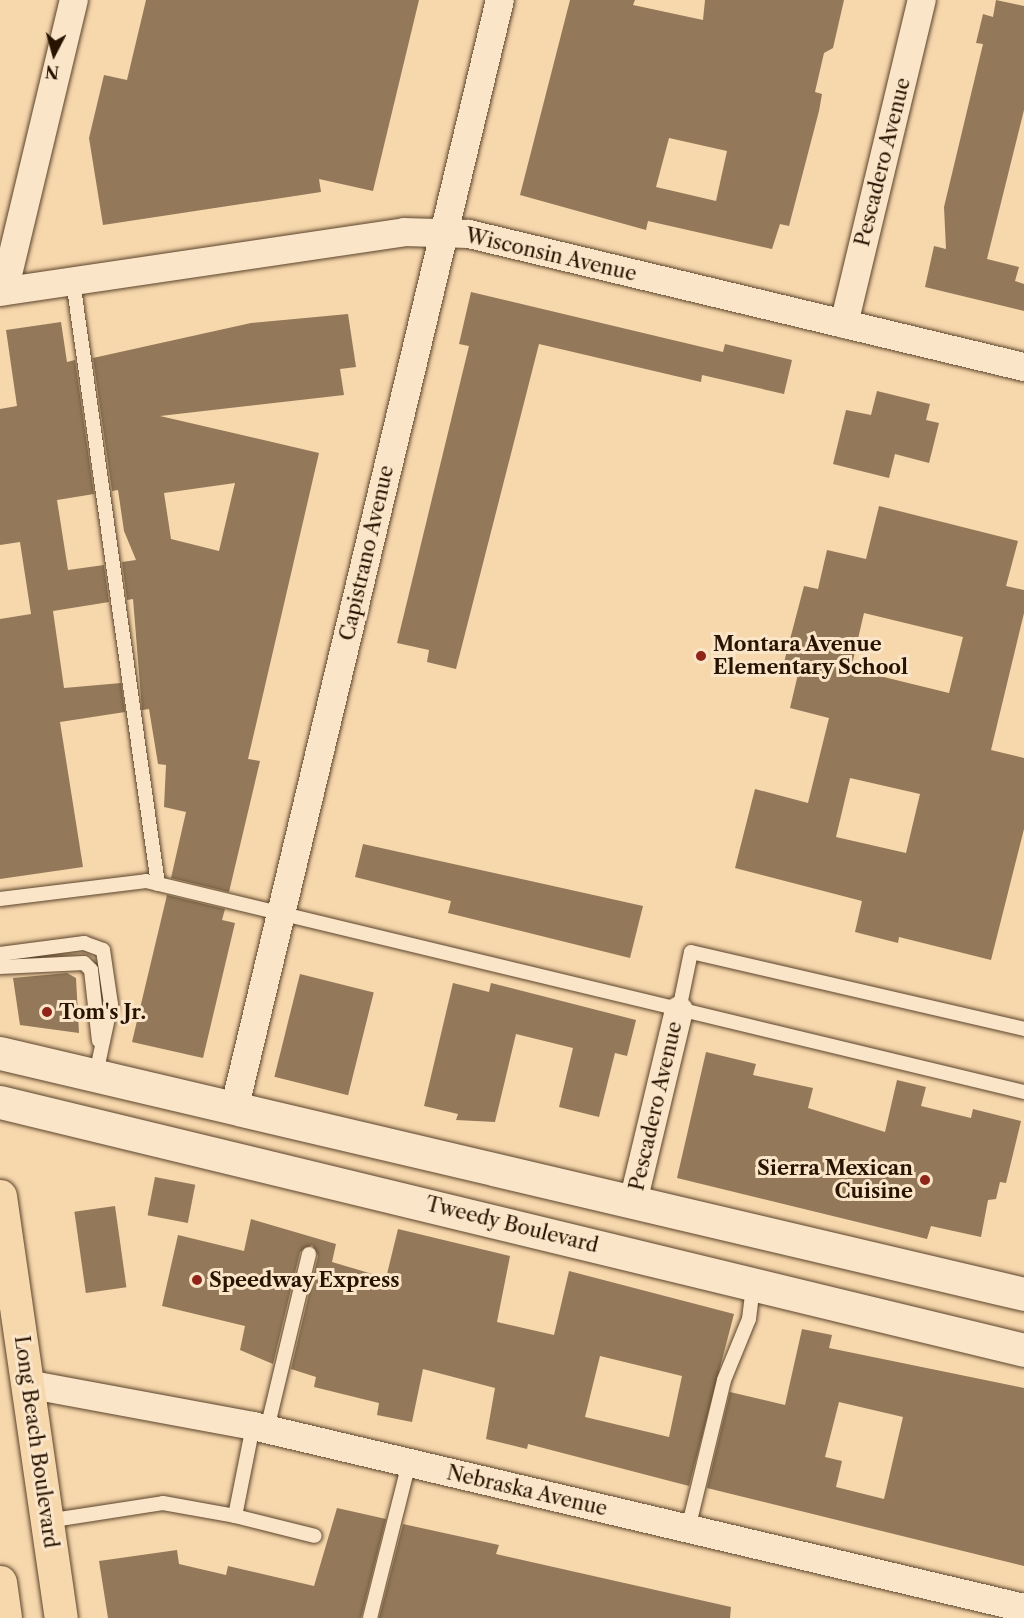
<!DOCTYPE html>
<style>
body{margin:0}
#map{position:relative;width:1024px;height:1618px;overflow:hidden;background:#f7d7ac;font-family:"Libre Caslon Text",serif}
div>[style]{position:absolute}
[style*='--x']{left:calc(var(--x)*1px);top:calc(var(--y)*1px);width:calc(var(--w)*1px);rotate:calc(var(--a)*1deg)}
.building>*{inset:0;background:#937959;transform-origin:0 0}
.roads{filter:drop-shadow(0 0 2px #5b442b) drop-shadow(0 0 2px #5b442b)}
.lane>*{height:14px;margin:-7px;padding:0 7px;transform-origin:7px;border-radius:7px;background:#fae5c9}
.street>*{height:28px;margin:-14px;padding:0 14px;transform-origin:14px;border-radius:14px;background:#fae5c9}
.secondary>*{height:33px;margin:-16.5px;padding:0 16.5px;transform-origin:16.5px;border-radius:16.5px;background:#fae5c9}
.primary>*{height:33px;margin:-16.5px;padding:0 16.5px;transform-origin:16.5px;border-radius:16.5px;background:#f7d7ac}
.dots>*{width:16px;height:16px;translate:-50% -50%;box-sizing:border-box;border:3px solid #fae5c9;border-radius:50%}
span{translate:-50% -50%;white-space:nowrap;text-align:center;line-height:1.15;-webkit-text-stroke:6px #fae5c9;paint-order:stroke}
.street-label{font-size:20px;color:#271300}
.poi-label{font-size:20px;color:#271300;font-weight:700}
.left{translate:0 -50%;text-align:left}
.right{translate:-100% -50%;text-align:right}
.north{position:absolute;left:24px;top:24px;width:60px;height:60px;-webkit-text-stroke:4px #fae5c9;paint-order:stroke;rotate:186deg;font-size:16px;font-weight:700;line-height:24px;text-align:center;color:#271300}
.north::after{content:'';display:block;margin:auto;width:21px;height:27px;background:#271300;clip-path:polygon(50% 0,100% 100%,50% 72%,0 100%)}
</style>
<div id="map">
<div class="building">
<div style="clip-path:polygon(146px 0,419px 0,373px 191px,319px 179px,321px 192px,103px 225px,89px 138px,104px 75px,127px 80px)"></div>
<div style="clip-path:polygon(evenodd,570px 0,635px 0,633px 5px,703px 20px,705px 0,844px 0,833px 48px,824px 53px,815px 92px,822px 94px,819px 111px,789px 226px,780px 224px,772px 249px,648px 221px,646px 230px,520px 195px,570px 0,669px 138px,727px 151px,716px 201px,656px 187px,669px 138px)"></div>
<div style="clip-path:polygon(996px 0,1024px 6px,1024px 110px,987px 259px,1019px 267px,1015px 281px,1024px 284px,1024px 311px,925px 287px,934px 246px,946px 249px,944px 207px,983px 44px,976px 43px,983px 14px,993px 17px)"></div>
<div style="clip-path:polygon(471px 292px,723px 352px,725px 344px,792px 360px,784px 394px,702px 375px,701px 382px,539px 344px,456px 669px,427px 662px,429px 650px,397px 643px,469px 346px,459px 344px)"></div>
<div style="clip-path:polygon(evenodd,348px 314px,356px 367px,340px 369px,344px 395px,160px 416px,319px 453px,248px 759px,260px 761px,229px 892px,171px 878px,186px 812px,164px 807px,166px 765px,158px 764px,149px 709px,142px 710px,133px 599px,127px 600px,122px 562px,136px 560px,124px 531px,118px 490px,112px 491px,93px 358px,251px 323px,348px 314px,235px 483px,219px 551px,171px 539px,164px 493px,235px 483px)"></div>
<div style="clip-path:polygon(61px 322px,67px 362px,75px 360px,94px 494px,57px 500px,68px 570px,104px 565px,109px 602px,53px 611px,64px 688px,121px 683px,125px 712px,60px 722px,83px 867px,0 879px,0 619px,31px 614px,20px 542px,0 545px,0 409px,17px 406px,6px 330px)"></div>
<div style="clip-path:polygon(877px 391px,930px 404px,926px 420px,939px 423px,929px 463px,895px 454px,889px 478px,833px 464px,846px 410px,871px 415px)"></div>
<div style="clip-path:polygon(evenodd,879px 506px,1018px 541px,1006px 586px,1024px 590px,1024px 613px,991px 750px,1024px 758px,1024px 829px,991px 960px,899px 937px,898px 943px,855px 932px,862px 901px,735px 868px,755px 789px,808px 803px,829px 718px,790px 708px,799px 670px,783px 666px,804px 586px,818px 589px,827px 550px,866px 559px,879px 506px,864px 613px,963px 637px,949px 693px,851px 669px,864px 613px,879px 506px,850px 778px,920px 794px,906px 853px,836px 837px,850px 778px)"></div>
<div style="clip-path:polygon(363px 844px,643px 906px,630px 958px,448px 913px,451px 901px,355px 877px)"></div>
<div style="clip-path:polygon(167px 895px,225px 909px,222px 920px,235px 923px,203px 1058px,132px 1042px)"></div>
<div style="clip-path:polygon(67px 973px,76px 978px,79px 1033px,20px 1025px,13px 978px)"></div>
<div style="left:300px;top:974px;width:76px;height:106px;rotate:14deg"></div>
<div style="clip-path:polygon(453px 983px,489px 992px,491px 983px,636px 1020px,627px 1056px,615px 1053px,599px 1117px,559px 1107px,573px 1048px,516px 1034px,495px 1122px,456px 1120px,458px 1114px,424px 1106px)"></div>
<div style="clip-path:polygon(706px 1052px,756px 1064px,753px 1075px,813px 1088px,808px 1108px,885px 1132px,897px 1080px,926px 1087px,921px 1106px,971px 1118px,973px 1109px,1021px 1121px,1006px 1183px,1000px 1182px,996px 1199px,988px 1200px,981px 1237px,931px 1226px,927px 1239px,677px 1178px)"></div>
<div style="left:155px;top:1177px;width:41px;height:39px;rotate:11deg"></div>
<div style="left:115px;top:1206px;width:82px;height:41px;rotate:82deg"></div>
<div style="clip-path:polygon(evenodd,251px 1219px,336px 1244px,332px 1262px,386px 1278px,398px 1229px,510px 1256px,497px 1322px,554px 1335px,569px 1271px,734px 1314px,689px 1486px,528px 1444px,527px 1449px,486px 1439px,495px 1388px,423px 1369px,412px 1422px,377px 1415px,379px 1403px,314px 1387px,316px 1377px,291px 1369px,318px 1256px,312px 1245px,300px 1252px,273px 1364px,240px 1350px,245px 1326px,162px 1306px,178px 1235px,244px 1251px,251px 1219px,600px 1356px,682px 1376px,669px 1437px,585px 1417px,600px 1356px)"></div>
<div style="clip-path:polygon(evenodd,802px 1329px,832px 1335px,829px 1348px,1024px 1388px,1024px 1566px,707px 1488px,730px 1392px,785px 1405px,802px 1329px,839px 1402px,903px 1417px,884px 1499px,836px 1487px,842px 1461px,825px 1457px,839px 1402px)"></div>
<div style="clip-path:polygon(337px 1508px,386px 1519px,361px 1618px,108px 1618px,99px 1561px,177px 1550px,179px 1564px,226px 1575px,228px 1566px,314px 1586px)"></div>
<div style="clip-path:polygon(403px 1524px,499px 1545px,496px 1554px,731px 1607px,730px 1618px,379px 1618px)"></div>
</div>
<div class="roads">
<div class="lane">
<div style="--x:73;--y:281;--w:609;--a:81.98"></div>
<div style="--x:0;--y:899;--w:147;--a:-7"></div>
<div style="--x:146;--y:881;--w:903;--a:13.51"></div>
<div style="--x:0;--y:954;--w:85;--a:-7.5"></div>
<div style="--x:84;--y:943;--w:20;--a:20"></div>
<div style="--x:103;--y:950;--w:55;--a:81.6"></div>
<div style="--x:111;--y:1004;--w:72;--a:102.1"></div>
<div style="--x:0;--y:967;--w:84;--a:-2.7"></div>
<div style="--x:84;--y:963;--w:10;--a:45"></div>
<div style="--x:91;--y:970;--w:71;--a:83.6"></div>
<div style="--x:679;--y:1010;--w:59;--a:-78.3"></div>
<div style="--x:691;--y:952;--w:342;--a:13"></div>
<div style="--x:267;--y:1429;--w:180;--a:-76.5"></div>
<div style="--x:235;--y:1516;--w:82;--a:14"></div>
<div style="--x:47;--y:1521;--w:117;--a:-8.8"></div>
<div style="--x:163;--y:1503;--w:73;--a:10.2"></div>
<div style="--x:235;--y:1516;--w:92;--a:-78.7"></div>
<div style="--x:688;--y:1529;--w:153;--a:-76.4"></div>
<div style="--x:724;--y:1380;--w:66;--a:-67.7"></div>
<div style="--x:749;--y:1319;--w:32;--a:-83"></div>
<div style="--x:370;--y:1618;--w:160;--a:-75.9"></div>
</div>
<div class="street">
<div style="--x:4;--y:291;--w:299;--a:-76.5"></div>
<div style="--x:0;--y:292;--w:408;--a:-8.4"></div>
<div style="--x:404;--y:232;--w:65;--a:1.8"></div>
<div style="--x:469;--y:234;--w:571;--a:13.48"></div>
<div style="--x:844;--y:324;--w:333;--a:-76.5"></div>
<div style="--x:235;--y:1106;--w:1137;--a:-76.53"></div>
<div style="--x:633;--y:1202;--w:197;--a:-76.5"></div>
<div style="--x:27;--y:1384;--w:230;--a:10.5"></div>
<div style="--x:253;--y:1426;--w:792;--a:13.28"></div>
</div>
<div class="secondary">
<div style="--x:0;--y:1053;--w:1052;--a:13.24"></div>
<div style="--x:0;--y:1102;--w:1054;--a:13.61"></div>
</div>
<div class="primary">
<div style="--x:0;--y:1196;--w:426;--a:81.8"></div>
<div style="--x:0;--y:1582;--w:36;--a:82"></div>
</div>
</div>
<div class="dots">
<div style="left:701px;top:656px;background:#8f2418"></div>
<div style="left:47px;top:1012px;background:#8f2418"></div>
<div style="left:925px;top:1180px;background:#8f2418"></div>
<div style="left:197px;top:1280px;background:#8f2418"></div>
</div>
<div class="street-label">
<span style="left:883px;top:162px;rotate:-76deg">Pescadero Avenue</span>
<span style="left:551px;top:255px;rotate:13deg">Wisconsin Avenue</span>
<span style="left:367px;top:553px;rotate:-77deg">Capistrano Avenue</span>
<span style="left:656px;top:1106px;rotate:-77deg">Pescadero Avenue</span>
<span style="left:512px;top:1225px;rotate:14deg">Tweedy Boulevard</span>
<span style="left:36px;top:1442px;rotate:82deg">Long Beach Boulevard</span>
<span style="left:527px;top:1491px;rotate:13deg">Nebraska Avenue</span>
</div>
<div class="poi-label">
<span class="left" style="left:713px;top:656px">Montara Avenue<br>Elementary School</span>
<span class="left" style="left:59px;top:1012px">Tom's Jr.</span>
<span class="right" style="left:913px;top:1180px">Sierra Mexican<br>Cuisine</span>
<span class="left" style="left:209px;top:1280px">Speedway Express</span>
</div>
<div class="north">N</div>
</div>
